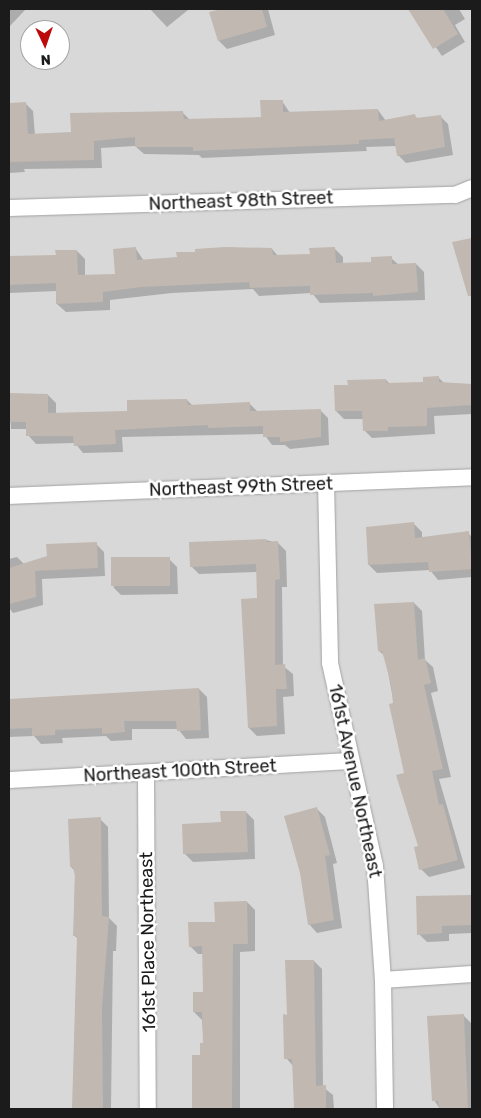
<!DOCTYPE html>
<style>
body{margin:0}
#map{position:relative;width:481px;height:1118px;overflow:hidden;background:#ece9e1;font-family:Rubik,sans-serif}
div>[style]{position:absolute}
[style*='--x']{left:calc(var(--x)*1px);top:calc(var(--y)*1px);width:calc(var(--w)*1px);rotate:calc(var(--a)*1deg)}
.residential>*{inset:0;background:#d9d8d8}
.shadow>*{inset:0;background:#0003}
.building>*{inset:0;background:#c0b8b1;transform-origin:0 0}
.roads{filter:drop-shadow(0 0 1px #a2a2a2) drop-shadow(0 0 1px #a2a2a2)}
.minor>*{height:16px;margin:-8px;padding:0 8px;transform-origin:8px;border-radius:8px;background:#fff}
span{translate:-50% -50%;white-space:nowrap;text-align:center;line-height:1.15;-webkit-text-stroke:5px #fff;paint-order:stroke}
.street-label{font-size:18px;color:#1b1b1b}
.frame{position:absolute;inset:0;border:10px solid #1b1b1b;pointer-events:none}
.north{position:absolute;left:20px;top:20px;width:50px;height:50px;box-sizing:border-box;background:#fff;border:1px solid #a4a4a4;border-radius:50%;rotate:177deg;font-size:14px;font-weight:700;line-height:20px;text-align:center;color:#1b1b1b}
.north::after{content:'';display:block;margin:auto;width:18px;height:22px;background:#bc0a0a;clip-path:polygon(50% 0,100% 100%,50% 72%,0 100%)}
</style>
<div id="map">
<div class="residential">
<div style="clip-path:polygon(evenodd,9px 9px,472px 9px,472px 1109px,9px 1109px,9px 9px,30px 30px,60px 30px,60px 60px,30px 60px,30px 30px)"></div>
</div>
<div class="shadow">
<div style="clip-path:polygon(9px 9px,26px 9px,9px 27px)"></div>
<div style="clip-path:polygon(150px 9px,188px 9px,188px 10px,167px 27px)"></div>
<div style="clip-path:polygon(226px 9px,268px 9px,275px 35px,227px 49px,219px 41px,211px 13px)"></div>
<div style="clip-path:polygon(413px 9px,459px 9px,465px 19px,455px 25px,465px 42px,442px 56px,410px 10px)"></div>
<div style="clip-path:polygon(282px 101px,290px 113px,378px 110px,386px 121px,415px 116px,418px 119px,440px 116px,448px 124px,453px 155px,406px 163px,398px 155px,397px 146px,366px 147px,367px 151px,202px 158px,199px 155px,144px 154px,135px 146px,101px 148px,102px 168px,24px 169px,25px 172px,9px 173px,9px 104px,25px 103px,33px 111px,35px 135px,72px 133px,183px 113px,190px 120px,262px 119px)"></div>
<div style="clip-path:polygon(136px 249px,144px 261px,272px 249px,278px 256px,311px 255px,335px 249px,343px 257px,343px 264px,373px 263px,391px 258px,399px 265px,416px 264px,424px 272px,425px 300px,320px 303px,312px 293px,259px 296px,253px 289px,172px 293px,110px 300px,110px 310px,66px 312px,57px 304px,57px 291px,9px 293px,9px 257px,57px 256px,77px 251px,85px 259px,85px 276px,116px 276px)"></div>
<div style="clip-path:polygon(438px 377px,444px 383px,455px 386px,472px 385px,472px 414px,434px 416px,435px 434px,372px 438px,364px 430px,364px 419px,344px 419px,336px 411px,349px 386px,386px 380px,390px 384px,425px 383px)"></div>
<div style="clip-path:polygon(9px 394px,48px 395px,56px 403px,56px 414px,129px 412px,187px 400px,193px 406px,249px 403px,258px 412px,320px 410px,328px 418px,329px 445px,290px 449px,285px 445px,272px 445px,264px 434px,122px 437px,123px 452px,83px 453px,75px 443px,36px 444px,28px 435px,27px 429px,11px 429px)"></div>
<div style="clip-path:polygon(414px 524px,422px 532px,422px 538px,468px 533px,472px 537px,472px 577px,438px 580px,430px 570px,377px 573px,369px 565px)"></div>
<div style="clip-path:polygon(266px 540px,278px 543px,286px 551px,287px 587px,282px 587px,283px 666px,293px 674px,294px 696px,283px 697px,285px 734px,257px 736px,249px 728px,242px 600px,258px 599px,257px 572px,199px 574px,191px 566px)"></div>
<div style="clip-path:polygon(96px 544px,104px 552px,105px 576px,42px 579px,43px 605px,13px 613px,9px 608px,9px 559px,17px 557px,24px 564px)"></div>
<div style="clip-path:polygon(169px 559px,177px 567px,178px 594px,121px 595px,113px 587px)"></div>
<div style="clip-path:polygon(414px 603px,422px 611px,425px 660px,433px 667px,438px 691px,431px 693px,451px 777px,439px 779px,465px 868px,429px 877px,421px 869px,420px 847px,394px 704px,385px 656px,379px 651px)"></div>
<div style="clip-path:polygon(199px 689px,207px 697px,209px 738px,186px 739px,178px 729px,132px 729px,132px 740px,111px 741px,106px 736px,62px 738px,63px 743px,41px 744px,34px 736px,9px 737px,9px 702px)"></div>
<div style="clip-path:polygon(317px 809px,325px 817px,337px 863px,333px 864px,342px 928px,317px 933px,309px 924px)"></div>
<div style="clip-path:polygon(246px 812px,254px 820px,255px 859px,193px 862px,185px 854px,222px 823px)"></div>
<div style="clip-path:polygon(100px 819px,108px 827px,109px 918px,117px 926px,116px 951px,113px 951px,111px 1109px,74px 1109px,78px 939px,74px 935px,75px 871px,71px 867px)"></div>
<div style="clip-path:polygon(9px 844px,10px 885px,9px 885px)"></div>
<div style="clip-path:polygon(471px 896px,472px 933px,449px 934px,449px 941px,427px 942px,419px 934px)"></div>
<div style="clip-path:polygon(247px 902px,255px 910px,255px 951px,240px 952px,240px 1109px,192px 1109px,193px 1056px,201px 1056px,204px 1044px,202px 1020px,194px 1012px,204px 993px,204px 954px,198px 954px,190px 946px)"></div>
<div style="clip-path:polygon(314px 961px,322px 969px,323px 1087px,333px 1095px,334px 1109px,295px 1109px,294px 1067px,286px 1058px,288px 1016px)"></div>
<div style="clip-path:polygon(463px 1015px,471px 1023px,472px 1109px,440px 1109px,434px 1100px)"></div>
</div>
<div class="building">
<div style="clip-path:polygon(221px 9px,262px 9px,267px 27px,218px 41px,209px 12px)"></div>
<div style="clip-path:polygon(408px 9px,443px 9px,458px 34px,433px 49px)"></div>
<div style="clip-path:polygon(260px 100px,283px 100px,283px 112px,378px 109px,379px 121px,415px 114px,416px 118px,441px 115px,445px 147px,397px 156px,394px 138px,359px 140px,359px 144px,193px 151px,193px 147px,135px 147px,135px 137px,94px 141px,94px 160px,9px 162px,9px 103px,26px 102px,28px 134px,71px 132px,70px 113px,183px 111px,184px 119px,261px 117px)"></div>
<div style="clip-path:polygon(472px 238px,472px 296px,468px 296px,452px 242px)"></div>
<div style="clip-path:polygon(136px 247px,137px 260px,177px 257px,176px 252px,195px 252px,195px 249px,225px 247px,272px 248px,273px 255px,310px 254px,309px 248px,335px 247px,336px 263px,371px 262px,371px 257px,392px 256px,392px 264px,416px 263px,418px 292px,373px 296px,373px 293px,310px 295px,310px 286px,250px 288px,249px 282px,141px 287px,103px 292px,103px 302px,56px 304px,56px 283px,9px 285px,9px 256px,56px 255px,55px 250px,77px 250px,78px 275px,115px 274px,113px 249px)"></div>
<div style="clip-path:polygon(439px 376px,439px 382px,472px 384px,472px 405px,427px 408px,427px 426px,388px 427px,388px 431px,363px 431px,362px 411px,335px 411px,334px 385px,348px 385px,347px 380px,386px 379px,386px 383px,423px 382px,423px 377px)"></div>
<div style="clip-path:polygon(9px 393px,48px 394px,48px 413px,127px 411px,127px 400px,187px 399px,188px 405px,250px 402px,250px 411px,321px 409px,321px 437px,280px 442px,280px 437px,263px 437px,263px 426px,208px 428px,208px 425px,115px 430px,116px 444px,74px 446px,73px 436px,26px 436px,26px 422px,9px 422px)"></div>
<div style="clip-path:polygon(414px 522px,415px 538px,469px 531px,472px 569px,429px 572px,428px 562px,368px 565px,366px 527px)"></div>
<div style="clip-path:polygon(266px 539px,267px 542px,278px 541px,280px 579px,275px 580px,275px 665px,285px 664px,287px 689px,276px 689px,277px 726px,248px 728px,241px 599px,257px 598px,256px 564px,190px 567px,189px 542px)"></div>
<div style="clip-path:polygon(97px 542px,98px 568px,35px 571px,36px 597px,9px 604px,9px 568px,47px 556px,46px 544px)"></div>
<div style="left:170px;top:557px;width:29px;height:59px;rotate:90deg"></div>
<div style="clip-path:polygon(414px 602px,418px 660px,425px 658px,431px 683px,424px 685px,443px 769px,432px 771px,439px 805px,443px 804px,458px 860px,419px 870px,414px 847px,418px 846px,396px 775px,404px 773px,389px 704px,393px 703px,391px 684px,382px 651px,378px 651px,374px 604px)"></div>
<div style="clip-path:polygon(199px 688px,201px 730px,177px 731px,176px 721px,124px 721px,125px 732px,102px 734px,102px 728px,55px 730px,55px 735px,32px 736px,32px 728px,9px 729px,9px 699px)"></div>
<div style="clip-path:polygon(317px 807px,330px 855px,325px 856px,334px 920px,308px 925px,300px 873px,284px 816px)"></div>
<div style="clip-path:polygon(220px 811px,246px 811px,248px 852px,183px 854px,182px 824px,221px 822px)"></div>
<div style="clip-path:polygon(101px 817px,102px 916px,109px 917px,102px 1008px,103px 1109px,72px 1109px,77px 936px,73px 936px,75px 876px,73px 867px,70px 867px,68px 819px)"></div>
<div style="clip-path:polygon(472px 895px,472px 925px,442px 926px,442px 933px,417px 935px,416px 896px)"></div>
<div style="clip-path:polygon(247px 901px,248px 944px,233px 944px,232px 1109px,192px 1109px,192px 1055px,200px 1055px,200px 1043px,203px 1043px,202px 1012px,193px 1012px,193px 992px,203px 992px,202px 946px,189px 947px,188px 922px,215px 922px,214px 902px)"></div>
<div style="clip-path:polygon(285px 960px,314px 960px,316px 1086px,326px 1085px,326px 1109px,294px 1109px,292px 1059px,284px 1059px,283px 1014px,287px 1015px)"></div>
<div style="clip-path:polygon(464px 1014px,468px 1109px,439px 1109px,438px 1101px,432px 1101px,427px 1016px)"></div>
</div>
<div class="roads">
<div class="minor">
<div style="--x:9;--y:208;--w:446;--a:-1.7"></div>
<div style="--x:455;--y:195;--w:18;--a:-22"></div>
<div style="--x:326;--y:483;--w:180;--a:88.7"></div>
<div style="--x:330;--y:663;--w:208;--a:77.5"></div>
<div style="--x:375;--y:866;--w:114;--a:86"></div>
<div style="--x:383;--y:980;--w:129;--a:89.1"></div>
<div style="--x:9;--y:496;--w:463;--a:-2.3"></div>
<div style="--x:146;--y:774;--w:335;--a:89.7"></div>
<div style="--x:9;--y:780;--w:342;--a:-3.2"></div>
<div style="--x:383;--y:980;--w:89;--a:-3.9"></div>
</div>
</div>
<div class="street-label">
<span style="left:241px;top:201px;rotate:-2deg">Northeast 98th Street</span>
<span style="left:241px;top:487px;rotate:-2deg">Northeast 99th Street</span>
<span style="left:180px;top:771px;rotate:-3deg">Northeast 100th Street</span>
<span style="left:355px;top:781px;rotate:78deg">161st Avenue Northeast</span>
<span style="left:148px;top:942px;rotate:-91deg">161st Place Northeast</span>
</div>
<div class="frame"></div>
<div class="north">N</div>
</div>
